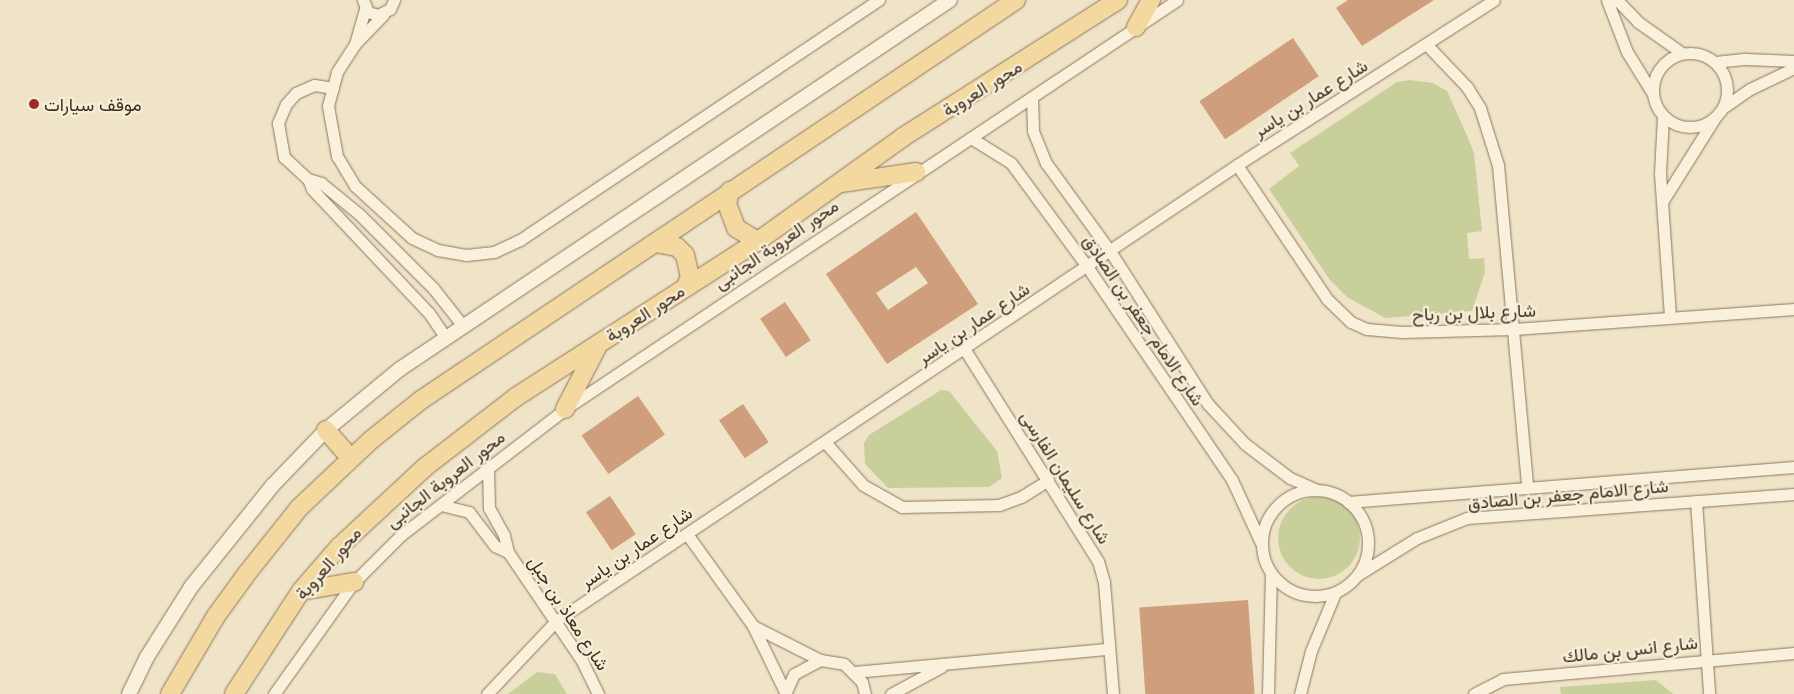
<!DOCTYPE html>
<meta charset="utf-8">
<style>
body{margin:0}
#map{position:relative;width:1794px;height:694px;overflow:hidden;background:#f0e4c8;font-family:"Noto Serif",Vazirmatn,serif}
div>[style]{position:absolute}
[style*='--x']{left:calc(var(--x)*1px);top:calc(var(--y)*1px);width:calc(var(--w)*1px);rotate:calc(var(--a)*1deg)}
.green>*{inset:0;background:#c9cf9b}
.round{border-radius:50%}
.building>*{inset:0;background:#cf9f7d;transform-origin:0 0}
.roads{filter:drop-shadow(0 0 1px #8d765c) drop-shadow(0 0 1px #8d765c)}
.minor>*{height:11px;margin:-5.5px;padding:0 5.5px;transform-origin:5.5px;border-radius:5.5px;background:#faf1dc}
.minor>.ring{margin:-5.5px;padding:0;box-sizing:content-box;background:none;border:11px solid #faf1dc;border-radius:50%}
.tertiary>*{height:14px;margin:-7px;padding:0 7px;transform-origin:7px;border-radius:7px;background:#faf1dc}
.primary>*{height:18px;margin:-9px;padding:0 9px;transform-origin:9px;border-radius:9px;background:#f3d9a0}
.dots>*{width:14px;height:14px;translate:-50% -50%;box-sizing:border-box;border:2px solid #f7eed8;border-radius:50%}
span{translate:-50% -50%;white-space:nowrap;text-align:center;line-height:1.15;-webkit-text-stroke:4.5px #f7eed8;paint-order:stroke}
.street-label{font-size:18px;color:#3d2e20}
.poi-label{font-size:18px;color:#3d2e20}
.left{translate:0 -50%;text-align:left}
</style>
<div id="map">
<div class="green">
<div style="clip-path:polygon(1409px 80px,1433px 83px,1447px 91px,1468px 138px,1474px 153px,1482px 231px,1467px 233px,1469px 259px,1484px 258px,1485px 272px,1472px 311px,1385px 318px,1347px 297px,1330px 280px,1269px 189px,1299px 166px,1290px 153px,1397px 82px)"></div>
<div style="clip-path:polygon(941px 390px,949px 391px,997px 451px,1002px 478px,989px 487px,888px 488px,865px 464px,864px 443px,869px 435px)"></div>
<div class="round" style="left:1278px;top:497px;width:82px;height:82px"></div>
<div style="clip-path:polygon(537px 672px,555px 674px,567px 694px,508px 694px)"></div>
<div style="clip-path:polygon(1656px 680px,1673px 694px,1561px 694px,1560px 687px)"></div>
</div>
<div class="building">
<div style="clip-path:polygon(1348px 0,1434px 0,1362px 46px,1336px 8px)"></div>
<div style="left:1293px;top:38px;width:46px;height:113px;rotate:56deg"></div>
<div style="clip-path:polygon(evenodd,916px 212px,978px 304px,887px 364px,826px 274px,916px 212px,916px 267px,928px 283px,888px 310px,876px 293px,916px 267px)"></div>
<div style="left:785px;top:302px;width:46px;height:30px;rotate:56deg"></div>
<div style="left:638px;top:396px;width:47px;height:69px;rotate:55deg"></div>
<div style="left:743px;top:404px;width:46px;height:29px;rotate:56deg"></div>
<div style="left:610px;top:496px;width:46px;height:29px;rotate:56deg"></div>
<div style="left:1248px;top:600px;width:94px;height:109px;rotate:86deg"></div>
</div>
<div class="roads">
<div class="minor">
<div style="--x:363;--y:0;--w:13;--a:67"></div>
<div style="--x:368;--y:12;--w:10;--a:17"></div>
<div style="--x:378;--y:15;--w:13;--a:-27"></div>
<div style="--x:390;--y:9;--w:10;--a:-66"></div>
<div style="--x:1607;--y:0;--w:56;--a:69"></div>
<div style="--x:1627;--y:52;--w:49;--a:58.2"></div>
<div style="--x:1617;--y:0;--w:30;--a:46"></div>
<div style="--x:1638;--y:22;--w:54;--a:35.2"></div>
<div style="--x:383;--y:15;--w:40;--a:134"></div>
<div style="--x:355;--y:44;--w:33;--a:123"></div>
<div style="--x:337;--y:72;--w:35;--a:105"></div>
<div style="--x:328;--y:106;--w:51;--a:79.8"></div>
<div style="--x:337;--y:156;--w:35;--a:59"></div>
<div style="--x:355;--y:186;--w:77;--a:42.4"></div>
<div style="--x:412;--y:238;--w:29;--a:25"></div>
<div style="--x:438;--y:250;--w:28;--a:10"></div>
<div style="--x:466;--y:255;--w:28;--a:-6"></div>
<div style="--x:494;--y:252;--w:29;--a:-25"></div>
<div style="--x:520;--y:240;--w:432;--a:-33.8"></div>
<div style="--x:355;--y:44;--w:37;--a:-74"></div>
<div style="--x:1427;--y:45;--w:58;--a:46.4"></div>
<div style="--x:1467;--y:87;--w:25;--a:58"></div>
<div style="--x:1480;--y:108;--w:60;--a:72.5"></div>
<div style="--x:1498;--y:165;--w:322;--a:84.8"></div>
<div class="ring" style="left:1653px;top:53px;width:63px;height:63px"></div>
<div style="--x:1715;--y:62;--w:31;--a:-6"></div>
<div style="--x:1746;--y:59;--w:48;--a:2.4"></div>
<div style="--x:333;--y:88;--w:19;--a:-171"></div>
<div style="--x:314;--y:85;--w:20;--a:156"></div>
<div style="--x:296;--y:93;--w:15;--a:132"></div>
<div style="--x:286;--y:104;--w:21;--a:113"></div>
<div style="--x:278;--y:123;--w:35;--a:80"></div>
<div style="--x:284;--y:157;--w:33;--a:43"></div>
<div style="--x:308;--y:179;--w:14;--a:17"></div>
<div style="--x:321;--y:183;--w:49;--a:39.2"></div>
<div style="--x:359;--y:214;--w:105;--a:45"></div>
<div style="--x:433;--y:288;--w:48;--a:51.7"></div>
<div style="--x:1032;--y:99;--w:32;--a:88"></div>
<div style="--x:1033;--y:131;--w:35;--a:68"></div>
<div style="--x:1046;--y:163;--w:109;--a:54"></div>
<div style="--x:1110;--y:251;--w:182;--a:57.4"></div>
<div style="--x:1208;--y:404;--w:54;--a:47.2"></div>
<div style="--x:1245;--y:444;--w:56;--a:37.1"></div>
<div style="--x:1290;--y:478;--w:30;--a:24"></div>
<div style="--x:1724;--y:107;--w:32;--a:-35"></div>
<div style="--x:1750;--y:89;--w:49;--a:-25.5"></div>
<div style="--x:1663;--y:116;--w:57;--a:93"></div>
<div style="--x:1660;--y:173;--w:144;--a:86"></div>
<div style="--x:971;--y:138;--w:47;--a:32"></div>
<div style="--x:1011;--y:163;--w:130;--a:53.7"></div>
<div style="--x:1088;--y:268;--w:256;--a:55.8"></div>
<div style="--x:1232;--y:480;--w:72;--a:65.2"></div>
<div style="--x:1237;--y:165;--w:161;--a:56.1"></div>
<div style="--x:1327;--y:299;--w:33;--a:44"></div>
<div style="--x:1351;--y:322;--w:17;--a:24"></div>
<div style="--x:1367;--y:329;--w:35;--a:5"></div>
<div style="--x:1402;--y:332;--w:112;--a:-1.5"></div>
<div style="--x:1514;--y:329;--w:281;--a:-4.1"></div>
<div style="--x:308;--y:179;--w:11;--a:68"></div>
<div style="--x:312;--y:189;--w:170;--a:46.7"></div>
<div style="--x:429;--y:313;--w:30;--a:56"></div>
<div style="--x:1662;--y:202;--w:98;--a:-57.9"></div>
<div style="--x:965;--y:350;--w:249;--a:57.8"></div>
<div style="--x:1098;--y:561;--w:22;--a:74"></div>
<div style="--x:1104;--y:582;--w:112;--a:85.4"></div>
<div style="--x:825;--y:442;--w:57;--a:48.5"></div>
<div style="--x:863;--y:485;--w:45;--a:29.4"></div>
<div style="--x:902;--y:507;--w:97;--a:-1.2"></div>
<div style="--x:999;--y:505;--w:23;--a:-20"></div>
<div style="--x:1021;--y:497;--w:32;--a:-32"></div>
<div style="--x:488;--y:468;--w:40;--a:88.6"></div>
<div style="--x:489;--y:508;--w:31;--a:61"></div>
<div style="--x:504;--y:535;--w:17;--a:77"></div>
<div style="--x:508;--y:552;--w:132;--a:55.8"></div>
<div style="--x:582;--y:661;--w:37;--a:64"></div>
<div class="ring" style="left:1262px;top:490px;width:95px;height:95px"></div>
<div style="--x:1696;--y:501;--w:193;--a:86.1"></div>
<div style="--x:1348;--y:502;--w:447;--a:-4.5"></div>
<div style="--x:441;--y:505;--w:29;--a:14"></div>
<div style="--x:469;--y:512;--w:43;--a:52.6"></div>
<div style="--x:495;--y:546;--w:14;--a:25"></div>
<div style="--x:687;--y:534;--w:113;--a:54.3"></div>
<div style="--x:753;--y:626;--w:73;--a:64.1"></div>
<div style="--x:1359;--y:574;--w:68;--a:-31.8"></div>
<div style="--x:1417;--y:538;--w:54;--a:-21.8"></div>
<div style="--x:1467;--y:518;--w:328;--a:-4.2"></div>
<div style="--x:753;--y:626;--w:75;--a:26.9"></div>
<div style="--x:854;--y:672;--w:256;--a:-5.2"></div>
<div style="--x:274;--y:694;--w:138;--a:-54.5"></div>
<div style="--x:354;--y:582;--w:66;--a:-45"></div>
<div style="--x:401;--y:535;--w:207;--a:-37.5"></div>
<div style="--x:565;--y:409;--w:736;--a:-33.75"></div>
<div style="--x:487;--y:694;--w:100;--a:-46.6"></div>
<div style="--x:556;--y:621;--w:820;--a:-33.81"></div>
<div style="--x:1237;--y:165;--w:305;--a:-32.7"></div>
<div style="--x:785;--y:694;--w:22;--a:-66"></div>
<div style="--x:794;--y:674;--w:30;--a:-28"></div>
<div style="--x:820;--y:660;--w:24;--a:9"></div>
<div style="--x:844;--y:664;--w:25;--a:45"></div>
<div style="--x:862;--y:682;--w:12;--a:76"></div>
<div style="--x:891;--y:694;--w:57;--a:-28.4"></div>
<div style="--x:1268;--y:694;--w:121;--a:-88.6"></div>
<div style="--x:1300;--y:694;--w:44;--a:-75.7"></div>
<div style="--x:1311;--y:651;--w:63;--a:-67.5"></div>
<div style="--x:1474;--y:694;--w:33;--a:-27"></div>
<div style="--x:1503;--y:679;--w:292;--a:-5.1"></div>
</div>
<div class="tertiary">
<div style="--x:129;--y:694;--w:41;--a:-64.1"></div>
<div style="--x:147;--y:657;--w:83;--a:-57.8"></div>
<div style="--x:191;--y:587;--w:131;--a:-51.2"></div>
<div style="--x:273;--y:485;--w:76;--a:-46.1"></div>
<div style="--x:326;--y:430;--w:96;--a:-39.5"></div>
<div style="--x:400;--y:369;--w:662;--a:-33.86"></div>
</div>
<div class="primary">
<div style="--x:1136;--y:27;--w:31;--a:-61"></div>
<div style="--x:841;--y:183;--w:76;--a:-8.3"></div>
<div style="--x:730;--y:191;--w:13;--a:103"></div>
<div style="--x:727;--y:204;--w:26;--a:69"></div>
<div style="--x:736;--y:228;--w:26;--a:31"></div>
<div style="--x:655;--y:243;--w:22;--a:10"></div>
<div style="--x:677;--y:247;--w:11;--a:45"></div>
<div style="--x:685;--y:255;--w:22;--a:77"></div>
<div style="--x:690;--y:276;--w:12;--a:110"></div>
<div style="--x:565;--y:409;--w:72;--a:-62.7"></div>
<div style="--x:326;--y:430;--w:37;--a:49"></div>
<div style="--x:301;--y:591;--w:54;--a:-9.6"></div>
<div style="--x:170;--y:694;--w:91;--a:-59.5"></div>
<div style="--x:216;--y:616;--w:54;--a:-54"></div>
<div style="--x:248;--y:572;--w:82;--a:-51.4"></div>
<div style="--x:299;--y:508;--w:99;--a:-43.4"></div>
<div style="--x:371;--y:440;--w:64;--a:-38.7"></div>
<div style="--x:421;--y:400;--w:717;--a:-33.91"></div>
<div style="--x:234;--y:694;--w:123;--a:-57"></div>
<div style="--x:301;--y:591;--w:58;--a:-49.2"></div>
<div style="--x:339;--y:547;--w:116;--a:-42.9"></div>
<div style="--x:424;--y:468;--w:116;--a:-37.7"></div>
<div style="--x:516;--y:397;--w:288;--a:-32.8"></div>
<div style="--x:758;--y:241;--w:178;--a:-35.6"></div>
<div style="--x:903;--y:137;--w:255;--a:-32.5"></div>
</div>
</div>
<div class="dots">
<div style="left:34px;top:104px;background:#9e2a2b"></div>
</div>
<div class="street-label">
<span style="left:982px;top:88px;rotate:-32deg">محور العروبة</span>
<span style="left:1310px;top:98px;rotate:-32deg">شارع عمار بن ياسر</span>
<span style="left:776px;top:244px;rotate:-34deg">محور العروبة الجانبى</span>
<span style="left:1474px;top:312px;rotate:-2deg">شارع بلال بن رباح</span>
<span style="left:645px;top:313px;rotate:-33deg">محور العروبة</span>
<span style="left:1144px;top:320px;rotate:56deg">شارع الامام جعفر بن الصادق</span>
<span style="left:973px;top:323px;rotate:-34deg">شارع عمار بن ياسر</span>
<span style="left:1066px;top:477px;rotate:58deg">شارع سليمان الفارسى</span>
<span style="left:445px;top:479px;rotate:-38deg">محور العروبة الجانبى</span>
<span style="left:1568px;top:494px;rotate:-5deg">شارع الامام جعفر بن الصادق</span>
<span style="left:636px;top:547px;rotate:-34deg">شارع عمار بن ياسر</span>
<span style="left:328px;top:563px;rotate:-49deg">محور العروبة</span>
<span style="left:569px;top:613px;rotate:57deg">شارع معاذ بن جبل</span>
<span style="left:1630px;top:649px;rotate:-6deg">شارع انس بن مالك</span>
</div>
<div class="poi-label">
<span class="left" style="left:44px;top:104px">موقف سيارات</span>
</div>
</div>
